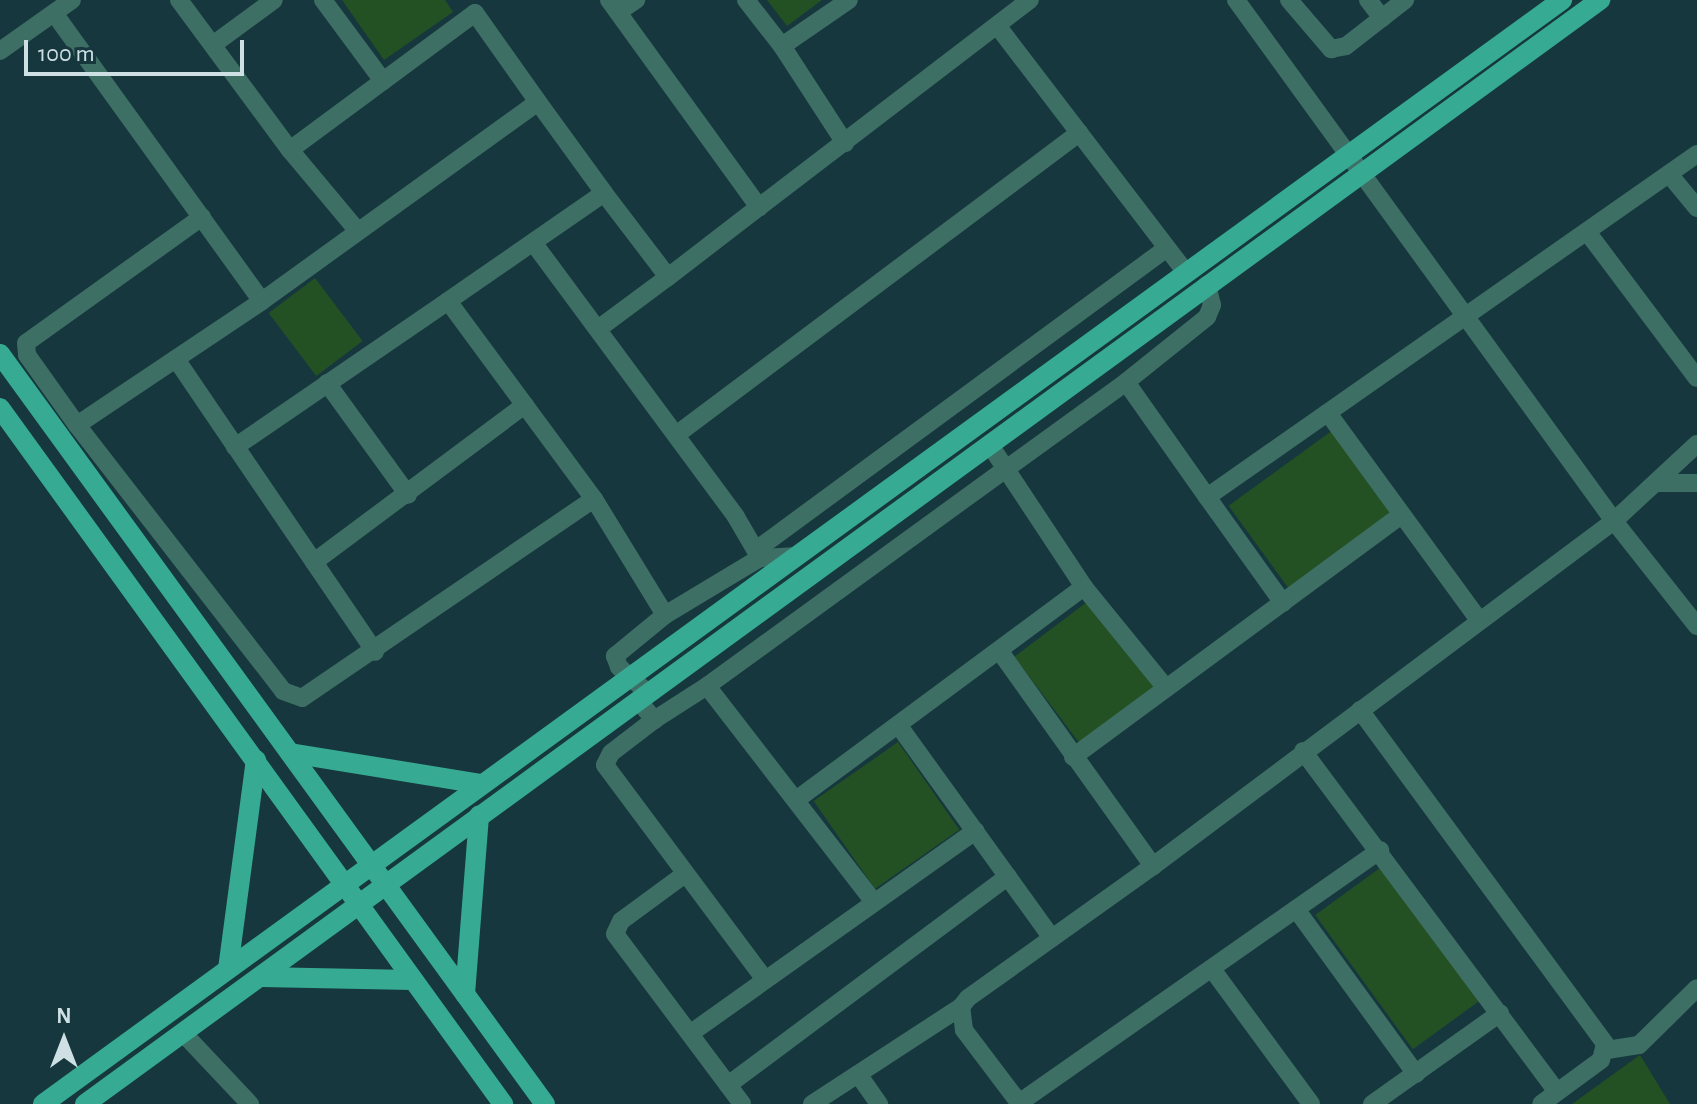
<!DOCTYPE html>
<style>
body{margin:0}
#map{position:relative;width:1697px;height:1104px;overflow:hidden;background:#16373e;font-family:"Alegreya Sans",sans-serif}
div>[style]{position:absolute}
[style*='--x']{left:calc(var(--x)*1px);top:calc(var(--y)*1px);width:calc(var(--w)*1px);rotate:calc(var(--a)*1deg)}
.green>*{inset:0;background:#235123;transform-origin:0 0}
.minor>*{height:18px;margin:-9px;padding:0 9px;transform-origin:9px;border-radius:9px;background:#3e6f64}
.major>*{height:20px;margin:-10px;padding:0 10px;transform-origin:10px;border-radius:10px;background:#37aa94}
span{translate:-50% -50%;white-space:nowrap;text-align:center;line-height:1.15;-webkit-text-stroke:6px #16373e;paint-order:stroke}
.north{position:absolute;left:24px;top:1000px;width:80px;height:80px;-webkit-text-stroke:6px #16373e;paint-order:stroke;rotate:0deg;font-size:22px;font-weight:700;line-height:32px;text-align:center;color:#cee0e4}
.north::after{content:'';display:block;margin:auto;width:28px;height:36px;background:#cee0e4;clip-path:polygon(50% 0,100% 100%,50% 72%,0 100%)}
.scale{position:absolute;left:24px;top:40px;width:220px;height:36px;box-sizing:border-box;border:4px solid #cee0e4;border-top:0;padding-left:10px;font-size:24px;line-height:28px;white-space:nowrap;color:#cee0e4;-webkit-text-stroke:6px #16373e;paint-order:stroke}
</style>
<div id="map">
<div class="green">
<div style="clip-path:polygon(342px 0,445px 0,453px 12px,384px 60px)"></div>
<div style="clip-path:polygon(767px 0,822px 0,787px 26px)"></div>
<div style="left:315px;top:278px;width:79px;height:58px;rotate:53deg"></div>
<div style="left:1333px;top:430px;width:101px;height:129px;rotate:54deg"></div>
<div style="left:1091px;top:599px;width:109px;height:96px;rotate:53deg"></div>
<div style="left:898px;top:742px;width:107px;height:103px;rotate:55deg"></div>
<div style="left:1384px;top:865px;width:166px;height:85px;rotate:54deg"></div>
<div style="clip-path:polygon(1640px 1055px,1670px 1104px,1572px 1104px)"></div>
</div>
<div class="minor">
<div style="--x:179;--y:0;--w:187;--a:53.5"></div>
<div style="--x:323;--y:0;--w:101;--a:53.5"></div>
<div style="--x:609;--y:0;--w:256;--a:54.1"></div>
<div style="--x:759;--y:207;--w:115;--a:142.4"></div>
<div style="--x:746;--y:0;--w:58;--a:52"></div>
<div style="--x:782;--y:46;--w:81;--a:-34.5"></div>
<div style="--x:1236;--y:0;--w:644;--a:54.04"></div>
<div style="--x:1614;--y:521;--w:134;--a:51.7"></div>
<div style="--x:1289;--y:0;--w:65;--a:49.4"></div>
<div style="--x:1331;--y:49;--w:15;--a:-11"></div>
<div style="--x:1346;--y:46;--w:75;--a:-37.9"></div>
<div style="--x:1368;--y:0;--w:23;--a:52"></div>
<div style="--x:618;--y:12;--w:22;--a:-34"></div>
<div style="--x:54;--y:13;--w:355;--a:54.2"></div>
<div style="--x:262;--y:301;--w:340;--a:-35.8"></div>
<div style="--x:538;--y:102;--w:109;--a:-125.3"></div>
<div style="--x:475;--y:13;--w:230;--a:143.5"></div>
<div style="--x:290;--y:150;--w:104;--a:50.1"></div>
<div style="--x:999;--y:28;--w:305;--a:52.6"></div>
<div style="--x:214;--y:44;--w:74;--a:-36.3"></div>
<div style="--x:782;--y:46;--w:116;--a:57"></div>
<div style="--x:0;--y:51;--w:88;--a:-35.3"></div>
<div style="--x:538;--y:102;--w:112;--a:54"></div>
<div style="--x:604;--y:193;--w:190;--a:145.3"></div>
<div style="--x:448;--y:301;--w:246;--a:53.6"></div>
<div style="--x:594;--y:499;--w:136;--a:58.5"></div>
<div style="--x:665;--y:615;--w:65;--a:140.6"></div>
<div style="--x:615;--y:656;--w:12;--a:70"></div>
<div style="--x:619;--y:667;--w:39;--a:42"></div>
<div style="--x:1669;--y:174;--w:44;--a:50.5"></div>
<div style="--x:759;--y:207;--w:341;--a:-37.4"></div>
<div style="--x:202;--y:217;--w:216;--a:144.4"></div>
<div style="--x:26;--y:343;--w:12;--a:85"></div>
<div style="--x:27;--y:355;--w:86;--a:54.5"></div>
<div style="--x:77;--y:425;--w:223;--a:-33.8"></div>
<div style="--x:1588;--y:233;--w:181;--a:53.1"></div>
<div style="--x:535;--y:245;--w:338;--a:53.5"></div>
<div style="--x:736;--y:517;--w:48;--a:59.7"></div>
<div style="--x:598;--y:329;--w:87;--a:-36.6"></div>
<div style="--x:668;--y:277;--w:106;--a:-127.3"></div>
<div style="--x:176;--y:359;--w:354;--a:55.8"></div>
<div style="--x:1126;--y:382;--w:104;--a:-38.7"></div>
<div style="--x:1207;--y:317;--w:13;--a:-67"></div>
<div style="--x:1212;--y:305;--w:21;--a:-104"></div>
<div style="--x:327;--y:383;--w:138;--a:54.1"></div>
<div style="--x:1328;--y:413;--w:256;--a:53.9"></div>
<div style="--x:77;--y:425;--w:336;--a:52.2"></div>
<div style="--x:283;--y:691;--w:20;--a:20"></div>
<div style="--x:302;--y:698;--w:353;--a:-34.3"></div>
<div style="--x:676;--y:435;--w:504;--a:-36.85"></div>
<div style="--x:235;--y:447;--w:258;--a:-34.4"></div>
<div style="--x:1658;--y:483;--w:39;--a:0"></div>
<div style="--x:756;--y:550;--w:510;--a:-36.31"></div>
<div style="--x:314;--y:562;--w:263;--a:-36.7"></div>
<div style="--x:1283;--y:603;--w:130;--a:-125.6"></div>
<div style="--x:1207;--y:497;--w:598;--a:-34.99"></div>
<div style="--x:665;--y:615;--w:111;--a:-31"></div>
<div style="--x:760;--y:558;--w:33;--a:-3"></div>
<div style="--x:1001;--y:653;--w:262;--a:54.5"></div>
<div style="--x:707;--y:686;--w:369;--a:-36"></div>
<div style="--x:1006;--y:469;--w:30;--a:-124"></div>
<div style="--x:1166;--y:688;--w:130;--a:-129.1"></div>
<div style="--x:1084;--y:587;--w:141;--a:-123.5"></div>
<div style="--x:1006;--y:469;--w:148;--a:-35.9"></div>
<div style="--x:1126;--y:382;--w:141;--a:54.8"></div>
<div style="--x:638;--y:700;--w:26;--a:51"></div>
<div style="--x:654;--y:720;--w:54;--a:142.5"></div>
<div style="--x:611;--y:753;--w:13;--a:117"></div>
<div style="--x:605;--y:765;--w:268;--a:53.3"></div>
<div style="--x:1360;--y:710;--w:414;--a:53.7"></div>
<div style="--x:1605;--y:1044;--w:16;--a:104"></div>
<div style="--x:1601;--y:1060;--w:74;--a:143.7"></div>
<div style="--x:654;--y:720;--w:63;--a:-32.7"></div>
<div style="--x:707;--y:686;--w:273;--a:52.3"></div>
<div style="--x:899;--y:726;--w:261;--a:54.2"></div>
<div style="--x:1303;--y:751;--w:425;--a:53.3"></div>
<div style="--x:1073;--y:757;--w:408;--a:-36.4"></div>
<div style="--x:796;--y:800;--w:358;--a:-36.5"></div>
<div style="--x:685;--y:874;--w:79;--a:143.7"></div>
<div style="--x:621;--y:921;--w:14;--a:115"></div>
<div style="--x:615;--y:934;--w:212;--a:53.2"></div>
<div style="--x:1296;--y:909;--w:204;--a:54"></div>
<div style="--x:1212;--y:969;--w:167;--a:53.7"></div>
<div style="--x:183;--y:1033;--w:98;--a:46.7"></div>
<div style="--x:691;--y:1033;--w:349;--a:-35.4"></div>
<div style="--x:1607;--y:1050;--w:32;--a:-9"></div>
<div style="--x:1639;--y:1045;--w:81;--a:-44.5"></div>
<div style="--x:858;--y:1074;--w:37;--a:55"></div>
<div style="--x:728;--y:1085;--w:349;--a:-36.7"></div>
<div style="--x:1019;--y:1103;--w:441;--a:-35"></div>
<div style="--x:812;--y:1104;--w:178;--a:-33.1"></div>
<div style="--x:1020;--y:1104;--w:93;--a:-127.1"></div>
<div style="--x:964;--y:1030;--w:23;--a:-97"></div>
<div style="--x:961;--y:1007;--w:11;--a:-52"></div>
<div style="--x:968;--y:998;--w:227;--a:-35.5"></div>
<div style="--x:1153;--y:866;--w:576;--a:-36.81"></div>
<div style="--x:1614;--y:521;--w:113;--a:-42.9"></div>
<div style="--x:1372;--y:1104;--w:157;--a:-35.4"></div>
</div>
<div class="major">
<div style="--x:0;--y:354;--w:927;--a:54"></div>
<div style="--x:0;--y:408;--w:859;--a:54.14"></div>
<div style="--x:290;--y:753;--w:194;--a:9.2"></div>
<div style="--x:228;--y:969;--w:211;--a:-82.4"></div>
<div style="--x:261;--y:977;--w:151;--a:1.1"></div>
<div style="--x:465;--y:994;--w:179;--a:-85.5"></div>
<div style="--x:43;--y:1104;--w:1878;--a:-36.01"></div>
<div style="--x:85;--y:1104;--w:1875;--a:-36.08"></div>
</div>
<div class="north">N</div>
<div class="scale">100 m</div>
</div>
